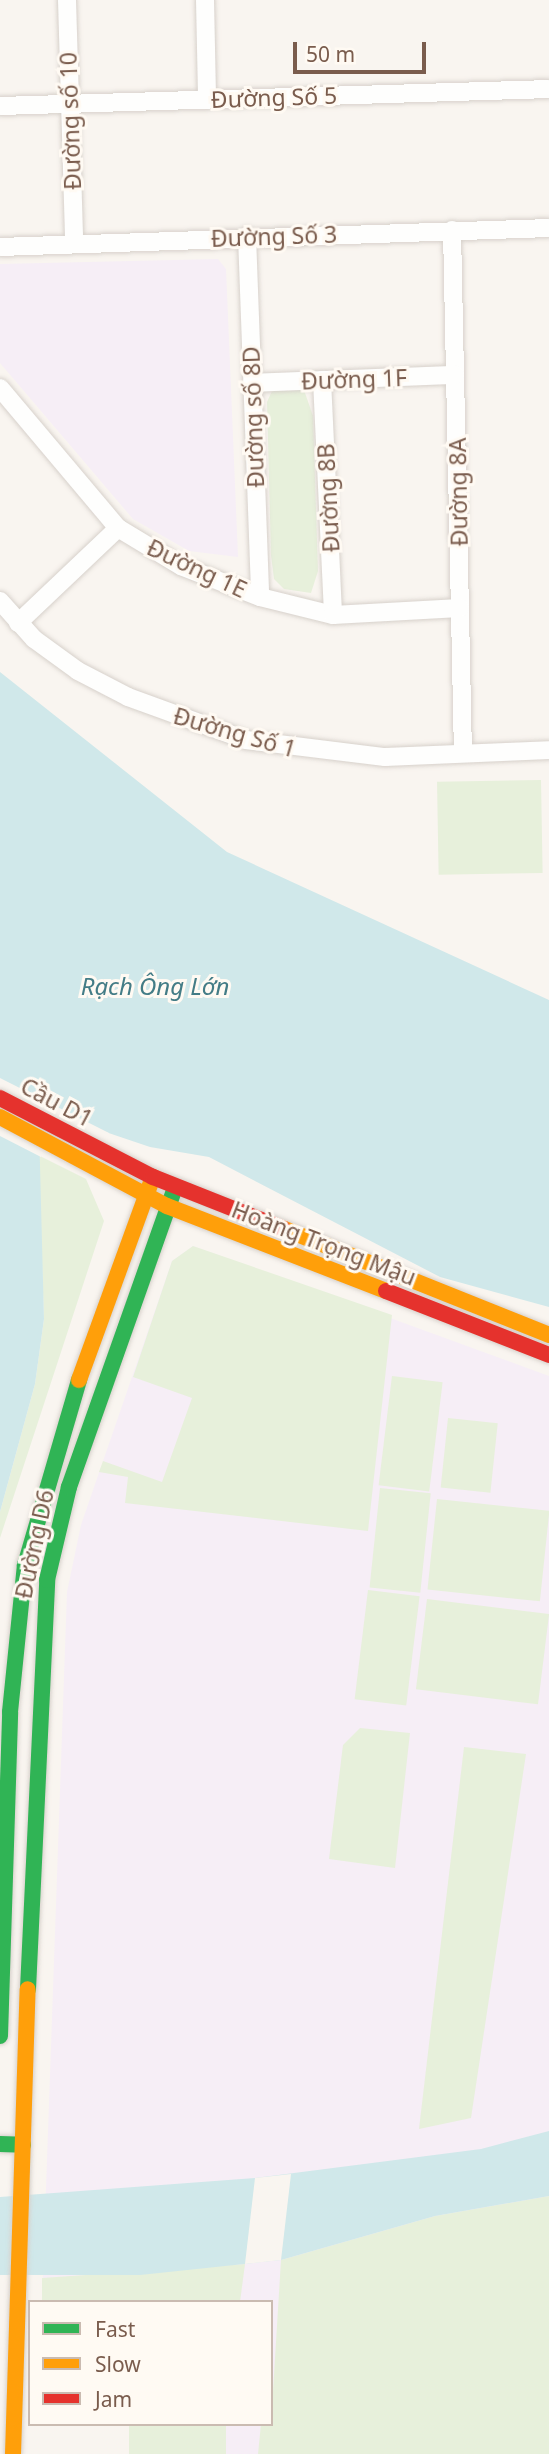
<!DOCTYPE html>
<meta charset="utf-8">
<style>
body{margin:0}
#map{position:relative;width:549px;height:2454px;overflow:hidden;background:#f9f5f0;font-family:"Noto Sans",sans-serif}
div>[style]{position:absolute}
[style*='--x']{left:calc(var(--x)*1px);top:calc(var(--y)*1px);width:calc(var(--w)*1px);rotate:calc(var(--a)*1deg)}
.education>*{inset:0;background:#f6eef6}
.green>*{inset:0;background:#e7f0db;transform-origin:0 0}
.water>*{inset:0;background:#d0e8ea}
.pier>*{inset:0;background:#f9f5f0}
.roads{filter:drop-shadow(0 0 2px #d7d1cb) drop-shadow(0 0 2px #d7d1cb)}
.street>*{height:18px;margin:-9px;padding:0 9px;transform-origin:9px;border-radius:9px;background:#fefefd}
.fast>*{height:16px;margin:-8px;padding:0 8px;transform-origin:8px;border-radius:8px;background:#30b455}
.slow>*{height:16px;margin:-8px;padding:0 8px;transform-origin:8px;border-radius:8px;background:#ff9f0a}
.jam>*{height:16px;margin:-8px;padding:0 8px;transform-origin:8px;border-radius:8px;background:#e5322d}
span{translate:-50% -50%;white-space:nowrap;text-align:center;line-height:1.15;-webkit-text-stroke:6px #fffaf3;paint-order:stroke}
.street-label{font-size:23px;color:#7a5c4d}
.water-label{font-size:24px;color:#437c86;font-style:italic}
.legend{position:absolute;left:28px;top:2300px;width:245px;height:126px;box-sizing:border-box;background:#fffaf3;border:2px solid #cabbb1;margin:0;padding:9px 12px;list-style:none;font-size:21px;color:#7a5c4d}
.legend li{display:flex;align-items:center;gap:14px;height:35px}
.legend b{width:35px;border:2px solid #cabbb1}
.scale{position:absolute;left:293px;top:42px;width:133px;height:32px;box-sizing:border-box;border:4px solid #7a5c4d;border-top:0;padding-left:9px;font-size:21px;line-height:24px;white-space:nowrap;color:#7a5c4d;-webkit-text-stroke:5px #fffaf3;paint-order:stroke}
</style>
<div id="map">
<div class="education">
<div style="clip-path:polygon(218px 259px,226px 269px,238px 557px,189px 551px,133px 519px,0 363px,0 264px)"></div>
<div style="clip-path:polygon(193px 1246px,549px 1376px,549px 2454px,132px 2454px,129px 2424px,271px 2424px,271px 2302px,42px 2302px,67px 1592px,81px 1525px,172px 1261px)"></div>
</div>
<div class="green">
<div style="clip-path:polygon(304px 390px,313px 416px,318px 571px,311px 593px,284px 589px,274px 579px,271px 555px,267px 402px,272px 391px)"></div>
<div style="left:541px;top:780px;width:93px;height:104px;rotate:89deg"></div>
<div style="clip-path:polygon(38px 1155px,86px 1179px,104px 1221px,0 1538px,0 1512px,35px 1384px,44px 1319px)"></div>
<div style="clip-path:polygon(193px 1246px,392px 1315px,368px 1531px,125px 1503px,128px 1477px,99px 1472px,103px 1461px,162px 1482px,192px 1398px,133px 1377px,172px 1261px)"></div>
<div style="left:392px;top:1376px;width:51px;height:110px;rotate:7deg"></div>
<div style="left:448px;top:1418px;width:50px;height:70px;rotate:6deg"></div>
<div style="left:380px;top:1488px;width:51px;height:100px;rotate:6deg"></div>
<div style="left:437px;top:1499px;width:113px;height:91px;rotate:6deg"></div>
<div style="left:368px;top:1590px;width:52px;height:110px;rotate:7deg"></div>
<div style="left:427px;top:1599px;width:123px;height:91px;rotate:7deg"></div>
<div style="clip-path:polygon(360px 1728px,410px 1733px,395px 1868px,329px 1859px,343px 1745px)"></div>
<div style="clip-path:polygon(464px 1747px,526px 1754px,471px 2118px,419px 2129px)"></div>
<div style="clip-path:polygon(549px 2196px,549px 2454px,258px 2454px,261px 2424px,271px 2424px,281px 2260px,435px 2216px)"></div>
<div style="clip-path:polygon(245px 2264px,240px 2302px,42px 2302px,42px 2278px)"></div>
<div style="left:129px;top:2424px;width:97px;height:30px"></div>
</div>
<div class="water">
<div style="clip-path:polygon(0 672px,227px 852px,549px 1000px,549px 1307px,440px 1277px,209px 1157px,150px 1147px,76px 1122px,39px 1127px,44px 1319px,35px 1384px,0 1512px)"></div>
<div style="clip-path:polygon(549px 2131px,549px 2196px,435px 2216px,281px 2260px,140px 2275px,0 2275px,0 2197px,255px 2178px,481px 2149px)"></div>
</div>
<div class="pier">
<div style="clip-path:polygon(0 1078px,109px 1133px,108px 1134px,75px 1125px,42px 1129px,41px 1157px,0 1136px)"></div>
<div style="clip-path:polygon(291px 2174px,281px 2260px,245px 2264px,255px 2178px)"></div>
</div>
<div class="roads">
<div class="street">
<div style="--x:67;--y:0;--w:241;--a:88.3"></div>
<div style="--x:205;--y:0;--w:99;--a:88.8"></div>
<div style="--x:0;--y:106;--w:549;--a:-1.77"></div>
<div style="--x:452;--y:230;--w:523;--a:88.8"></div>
<div style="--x:247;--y:236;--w:361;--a:87.9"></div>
<div style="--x:0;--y:247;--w:549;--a:-1.98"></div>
<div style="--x:322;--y:380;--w:235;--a:87.3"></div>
<div style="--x:252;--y:383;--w:203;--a:-2.3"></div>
<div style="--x:0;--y:388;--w:183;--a:49.9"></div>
<div style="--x:118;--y:528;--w:74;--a:31.1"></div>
<div style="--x:181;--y:566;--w:85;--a:21.4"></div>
<div style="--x:260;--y:597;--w:75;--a:13.9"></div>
<div style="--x:333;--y:615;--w:127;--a:-3.2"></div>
<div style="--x:0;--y:601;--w:51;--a:48.2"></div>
<div style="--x:34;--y:639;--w:54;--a:36"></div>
<div style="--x:78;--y:671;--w:56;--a:27.5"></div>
<div style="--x:128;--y:697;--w:126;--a:20"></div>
<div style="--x:246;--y:740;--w:140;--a:7"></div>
<div style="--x:385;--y:757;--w:164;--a:-2.4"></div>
<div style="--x:18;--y:623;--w:138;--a:-43.5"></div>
</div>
<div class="fast">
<div style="--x:28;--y:1989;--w:409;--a:-87.3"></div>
<div style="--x:47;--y:1580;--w:96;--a:-76.7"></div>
<div style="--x:69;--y:1487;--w:318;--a:-70.5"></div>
<div style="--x:0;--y:2036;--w:324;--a:-88.2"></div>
<div style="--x:10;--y:1712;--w:148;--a:-84.2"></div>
<div style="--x:25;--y:1565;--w:193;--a:-73.7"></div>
<div style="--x:0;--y:2144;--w:23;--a:2"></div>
</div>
<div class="slow">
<div style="--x:0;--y:1117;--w:189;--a:28.1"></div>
<div style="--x:167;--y:1206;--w:235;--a:21.2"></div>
<div style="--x:282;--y:1228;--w:288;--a:21.8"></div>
<div style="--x:79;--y:1380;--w:216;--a:-70"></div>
<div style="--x:13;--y:2454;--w:465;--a:-88.2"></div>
</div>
<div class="jam">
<div style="--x:0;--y:1098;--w:172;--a:27.3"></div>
<div style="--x:153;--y:1177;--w:139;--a:21.6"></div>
<div style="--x:386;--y:1291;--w:175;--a:21.4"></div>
</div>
</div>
<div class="street-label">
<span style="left:274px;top:97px;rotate:-2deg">Đường Số 5</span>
<span style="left:70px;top:121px;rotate:-92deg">Đường số 10</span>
<span style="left:274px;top:236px;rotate:-2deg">Đường Số 3</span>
<span style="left:354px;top:379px;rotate:-2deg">Đường 1F</span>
<span style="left:253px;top:417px;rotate:-92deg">Đường số 8D</span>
<span style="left:458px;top:492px;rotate:-91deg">Đường 8A</span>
<span style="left:328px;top:498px;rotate:-93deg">Đường 8B</span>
<span style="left:197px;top:568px;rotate:25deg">Đường 1E</span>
<span style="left:235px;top:732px;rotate:16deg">Đường Số 1</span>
<span style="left:57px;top:1102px;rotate:28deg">Cầu D1</span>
<span style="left:324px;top:1243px;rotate:21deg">Hoàng Trọng Mậu</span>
<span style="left:34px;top:1544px;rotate:-78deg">Đường D6</span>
</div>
<div class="water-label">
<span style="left:155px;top:986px">Rạch Ông Lớn</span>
</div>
<ul class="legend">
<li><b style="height:9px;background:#30b455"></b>Fast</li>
<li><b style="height:9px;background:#ff9f0a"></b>Slow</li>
<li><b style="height:9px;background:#e5322d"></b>Jam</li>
</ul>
<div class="scale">50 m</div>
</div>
